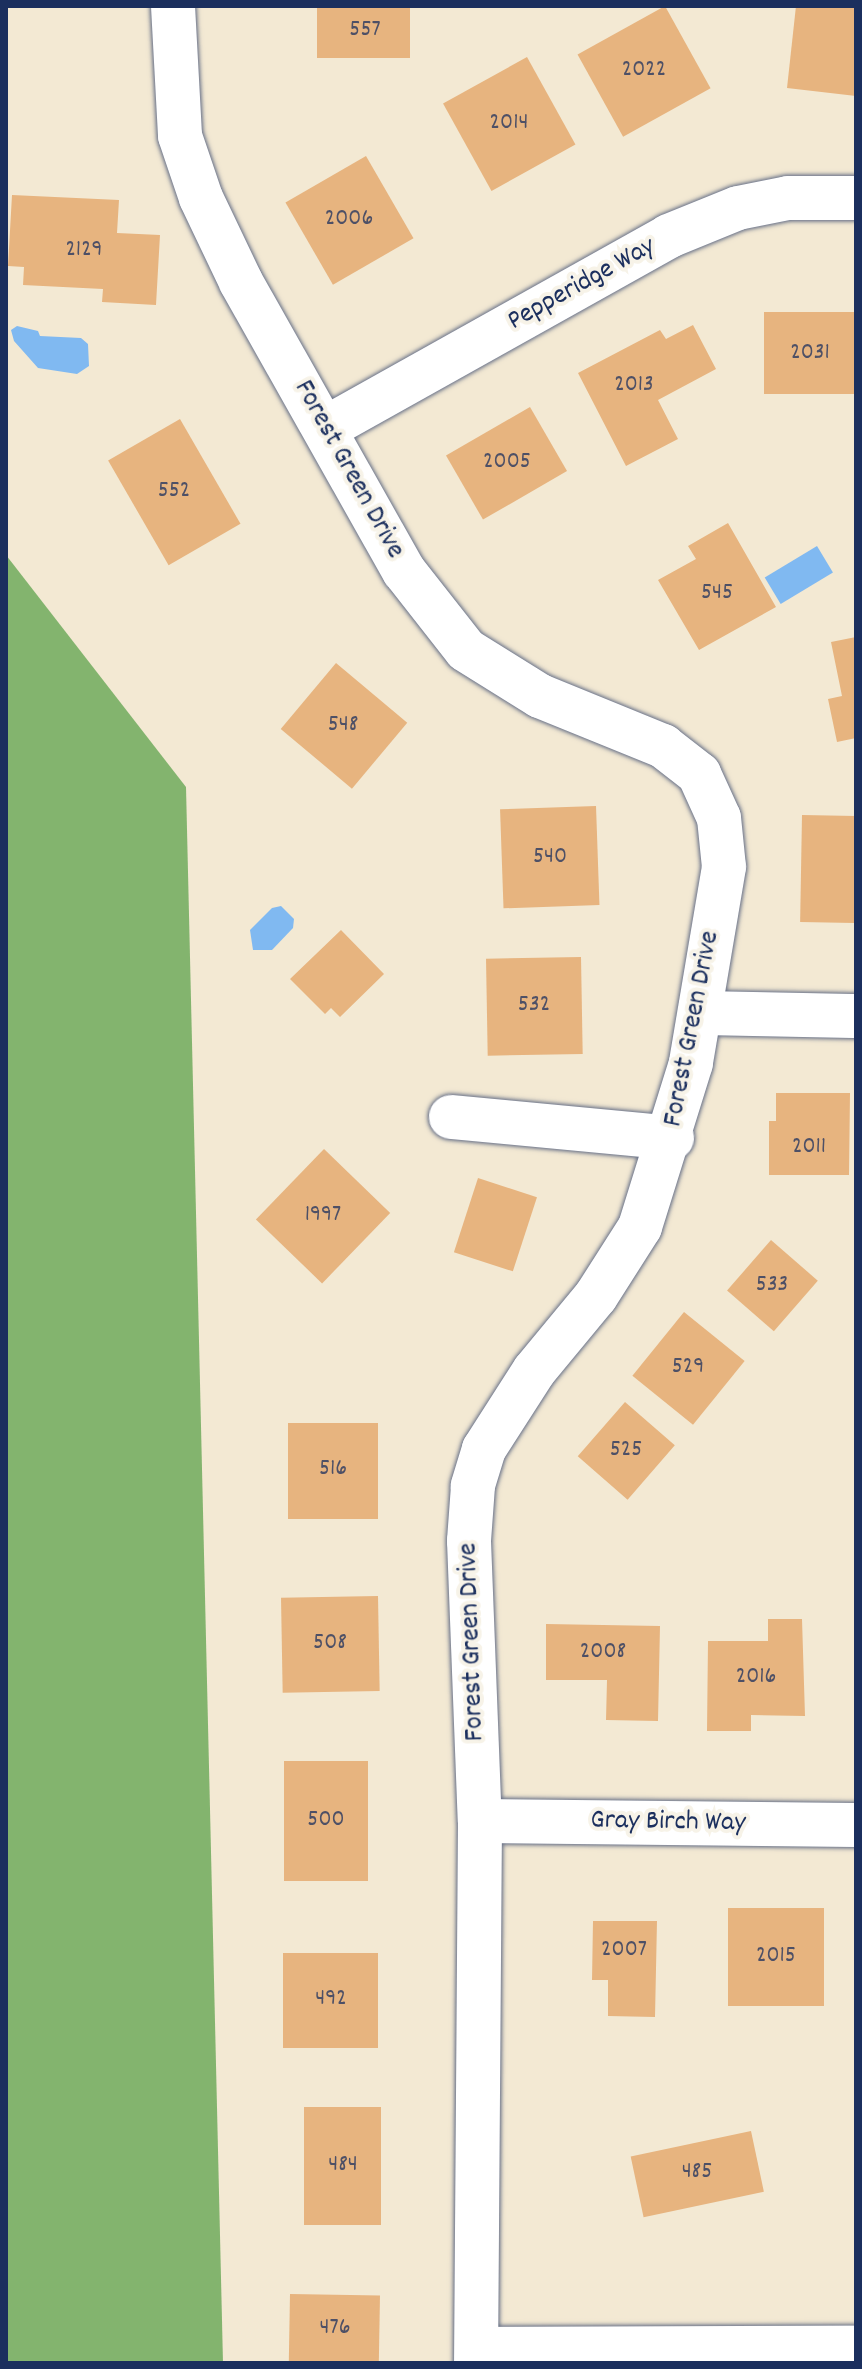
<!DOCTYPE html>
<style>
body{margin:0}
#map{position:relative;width:862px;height:2369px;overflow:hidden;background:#f3e9d3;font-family:Dekko,sans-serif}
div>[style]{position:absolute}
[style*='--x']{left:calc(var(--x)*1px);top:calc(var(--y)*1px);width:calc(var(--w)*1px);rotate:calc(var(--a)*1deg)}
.forest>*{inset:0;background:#83b46e}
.water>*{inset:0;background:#80b9f1;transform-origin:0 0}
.building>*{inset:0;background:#e7b47f;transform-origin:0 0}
.roads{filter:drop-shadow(0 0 2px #677087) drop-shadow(0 0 2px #677087)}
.minor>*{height:44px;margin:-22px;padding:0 22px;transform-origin:22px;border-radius:22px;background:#fff}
span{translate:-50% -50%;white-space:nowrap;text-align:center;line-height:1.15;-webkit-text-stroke:8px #f7f3e8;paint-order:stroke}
.number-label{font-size:24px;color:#4e5066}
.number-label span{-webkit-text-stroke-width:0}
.street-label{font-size:28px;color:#1b2f5e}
.frame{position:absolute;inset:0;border:8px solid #1b2f5e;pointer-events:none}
</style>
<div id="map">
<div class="forest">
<div style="clip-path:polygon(6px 555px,186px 787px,223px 2363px,6px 2363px)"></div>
</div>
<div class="water">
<div style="clip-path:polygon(17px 326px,38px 331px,40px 336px,81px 338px,88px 344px,89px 366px,77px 374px,38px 368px,14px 341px,11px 330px)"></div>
<div style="left:817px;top:546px;width:31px;height:61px;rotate:59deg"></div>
<div style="clip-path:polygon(281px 906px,294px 919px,293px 928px,272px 950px,253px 950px,250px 930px,272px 908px)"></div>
</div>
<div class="building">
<div style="left:317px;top:6px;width:93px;height:52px"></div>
<div style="left:665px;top:6px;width:94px;height:100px;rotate:61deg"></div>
<div style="clip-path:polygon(796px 6px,856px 6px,856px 96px,787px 88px)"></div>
<div style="left:527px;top:57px;width:100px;height:96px;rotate:61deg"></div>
<div style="left:366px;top:156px;width:95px;height:93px;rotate:60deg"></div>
<div style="clip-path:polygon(12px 195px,119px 200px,117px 233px,160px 235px,156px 305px,102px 302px,103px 289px,23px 285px,24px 267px,8px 266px)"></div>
<div style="left:856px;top:312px;width:82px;height:92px;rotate:90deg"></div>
<div style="clip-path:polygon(693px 325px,716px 369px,658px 400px,678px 439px,626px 466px,578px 373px,660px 330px,666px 339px)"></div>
<div style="left:530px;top:407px;width:74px;height:97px;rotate:60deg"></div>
<div style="left:180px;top:419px;width:121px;height:83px;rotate:60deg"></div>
<div style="clip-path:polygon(728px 523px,776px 607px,699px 650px,658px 580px,696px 559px,688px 546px)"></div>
<div style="clip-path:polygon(856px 637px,856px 738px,837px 742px,828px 699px,842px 696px,831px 642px)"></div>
<div style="left:336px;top:663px;width:93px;height:86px;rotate:40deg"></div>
<div style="left:596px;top:806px;width:99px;height:96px;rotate:88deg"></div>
<div style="left:802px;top:815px;width:54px;height:107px;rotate:1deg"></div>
<div style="clip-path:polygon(341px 930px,384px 974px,340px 1017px,331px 1008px,325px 1014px,290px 979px)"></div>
<div style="left:581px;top:957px;width:97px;height:95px;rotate:89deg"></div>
<div style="clip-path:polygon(776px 1093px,850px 1093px,849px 1175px,769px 1175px,769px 1121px,776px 1121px)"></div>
<div style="left:324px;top:1149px;width:92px;height:98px;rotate:44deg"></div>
<div style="left:478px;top:1178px;width:62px;height:78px;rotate:18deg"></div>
<div style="left:771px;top:1240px;width:62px;height:67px;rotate:41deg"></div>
<div style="left:684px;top:1312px;width:78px;height:82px;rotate:39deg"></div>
<div style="left:625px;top:1402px;width:66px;height:72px;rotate:41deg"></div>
<div style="left:288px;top:1423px;width:90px;height:96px"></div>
<div style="left:378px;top:1596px;width:95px;height:97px;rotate:89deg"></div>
<div style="clip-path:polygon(768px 1619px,802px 1619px,805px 1716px,751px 1715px,751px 1731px,707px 1731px,708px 1641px,768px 1641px)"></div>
<div style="clip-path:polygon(546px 1624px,660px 1626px,658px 1721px,606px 1720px,607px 1680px,546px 1680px)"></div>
<div style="left:368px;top:1761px;width:120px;height:84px;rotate:90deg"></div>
<div style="left:728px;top:1908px;width:96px;height:98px"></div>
<div style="clip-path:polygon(593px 1921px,657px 1921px,655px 2017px,608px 2016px,608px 1980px,592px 1980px)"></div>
<div style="left:283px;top:1953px;width:95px;height:95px"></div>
<div style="left:304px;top:2107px;width:77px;height:118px"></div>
<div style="left:751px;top:2131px;width:62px;height:123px;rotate:78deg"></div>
<div style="left:290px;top:2294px;width:90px;height:69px;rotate:1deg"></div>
</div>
<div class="roads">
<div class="minor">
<div style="--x:173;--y:6;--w:130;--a:86.9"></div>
<div style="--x:180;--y:136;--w:65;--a:71.3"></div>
<div style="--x:201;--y:198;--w:93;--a:64.5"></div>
<div style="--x:241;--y:282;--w:332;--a:60.6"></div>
<div style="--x:404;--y:571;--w:100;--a:51.9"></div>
<div style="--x:466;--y:650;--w:87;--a:31.9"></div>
<div style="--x:540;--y:696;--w:133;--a:22.1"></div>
<div style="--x:663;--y:746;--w:46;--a:37.9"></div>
<div style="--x:699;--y:774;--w:48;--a:65.6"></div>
<div style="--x:719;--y:818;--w:49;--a:84.2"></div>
<div style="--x:724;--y:867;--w:199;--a:99.6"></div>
<div style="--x:691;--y:1063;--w:172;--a:107.3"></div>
<div style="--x:640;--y:1227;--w:82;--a:122.5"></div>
<div style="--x:596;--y:1296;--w:97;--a:129.6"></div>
<div style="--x:534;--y:1371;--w:93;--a:122.7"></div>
<div style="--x:484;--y:1449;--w:39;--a:107"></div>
<div style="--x:473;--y:1486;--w:55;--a:94.2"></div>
<div style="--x:469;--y:1541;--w:280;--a:87.8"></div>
<div style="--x:480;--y:1821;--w:542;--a:90.42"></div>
<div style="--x:326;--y:428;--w:393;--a:-29.2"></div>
<div style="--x:669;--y:236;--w:74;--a:-22.1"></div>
<div style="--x:738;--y:208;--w:51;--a:-11.3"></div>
<div style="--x:788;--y:198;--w:68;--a:0"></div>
<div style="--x:700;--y:1013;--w:156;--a:1.1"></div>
<div style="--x:451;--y:1117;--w:222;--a:5.4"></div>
<div style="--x:480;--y:1821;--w:376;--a:0.6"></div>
<div style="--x:477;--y:2349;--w:379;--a:-0.2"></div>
</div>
</div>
<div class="number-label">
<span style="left:365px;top:31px">557</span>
<span style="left:644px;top:71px">2022</span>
<span style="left:509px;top:124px">2014</span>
<span style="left:349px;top:220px">2006</span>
<span style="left:84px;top:251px">2129</span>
<span style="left:810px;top:354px">2031</span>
<span style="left:634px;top:386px">2013</span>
<span style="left:507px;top:463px">2005</span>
<span style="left:174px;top:492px">552</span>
<span style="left:717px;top:594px">545</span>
<span style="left:343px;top:726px">548</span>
<span style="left:550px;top:858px">540</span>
<span style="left:534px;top:1006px">532</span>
<span style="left:809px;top:1148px">2011</span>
<span style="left:323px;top:1216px">1997</span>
<span style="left:772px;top:1286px">533</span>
<span style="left:688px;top:1368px">529</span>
<span style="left:626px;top:1451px">525</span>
<span style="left:333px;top:1470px">516</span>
<span style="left:330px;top:1644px">508</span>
<span style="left:603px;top:1653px">2008</span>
<span style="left:756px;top:1678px">2016</span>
<span style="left:326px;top:1821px">500</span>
<span style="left:624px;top:1951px">2007</span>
<span style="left:776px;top:1957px">2015</span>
<span style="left:331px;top:2000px">492</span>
<span style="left:343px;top:2166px">484</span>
<span style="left:697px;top:2173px">485</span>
<span style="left:335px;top:2329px">476</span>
</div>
<div class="street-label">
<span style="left:582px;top:285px;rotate:-29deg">Pepperidge Way</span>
<span style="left:348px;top:470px;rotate:61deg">Forest Green Drive</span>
<span style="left:693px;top:1029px;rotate:-79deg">Forest Green Drive</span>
<span style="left:473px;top:1642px;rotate:-92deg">Forest Green Drive</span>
<span style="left:668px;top:1823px;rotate:1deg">Gray Birch Way</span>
</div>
<div class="frame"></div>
</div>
